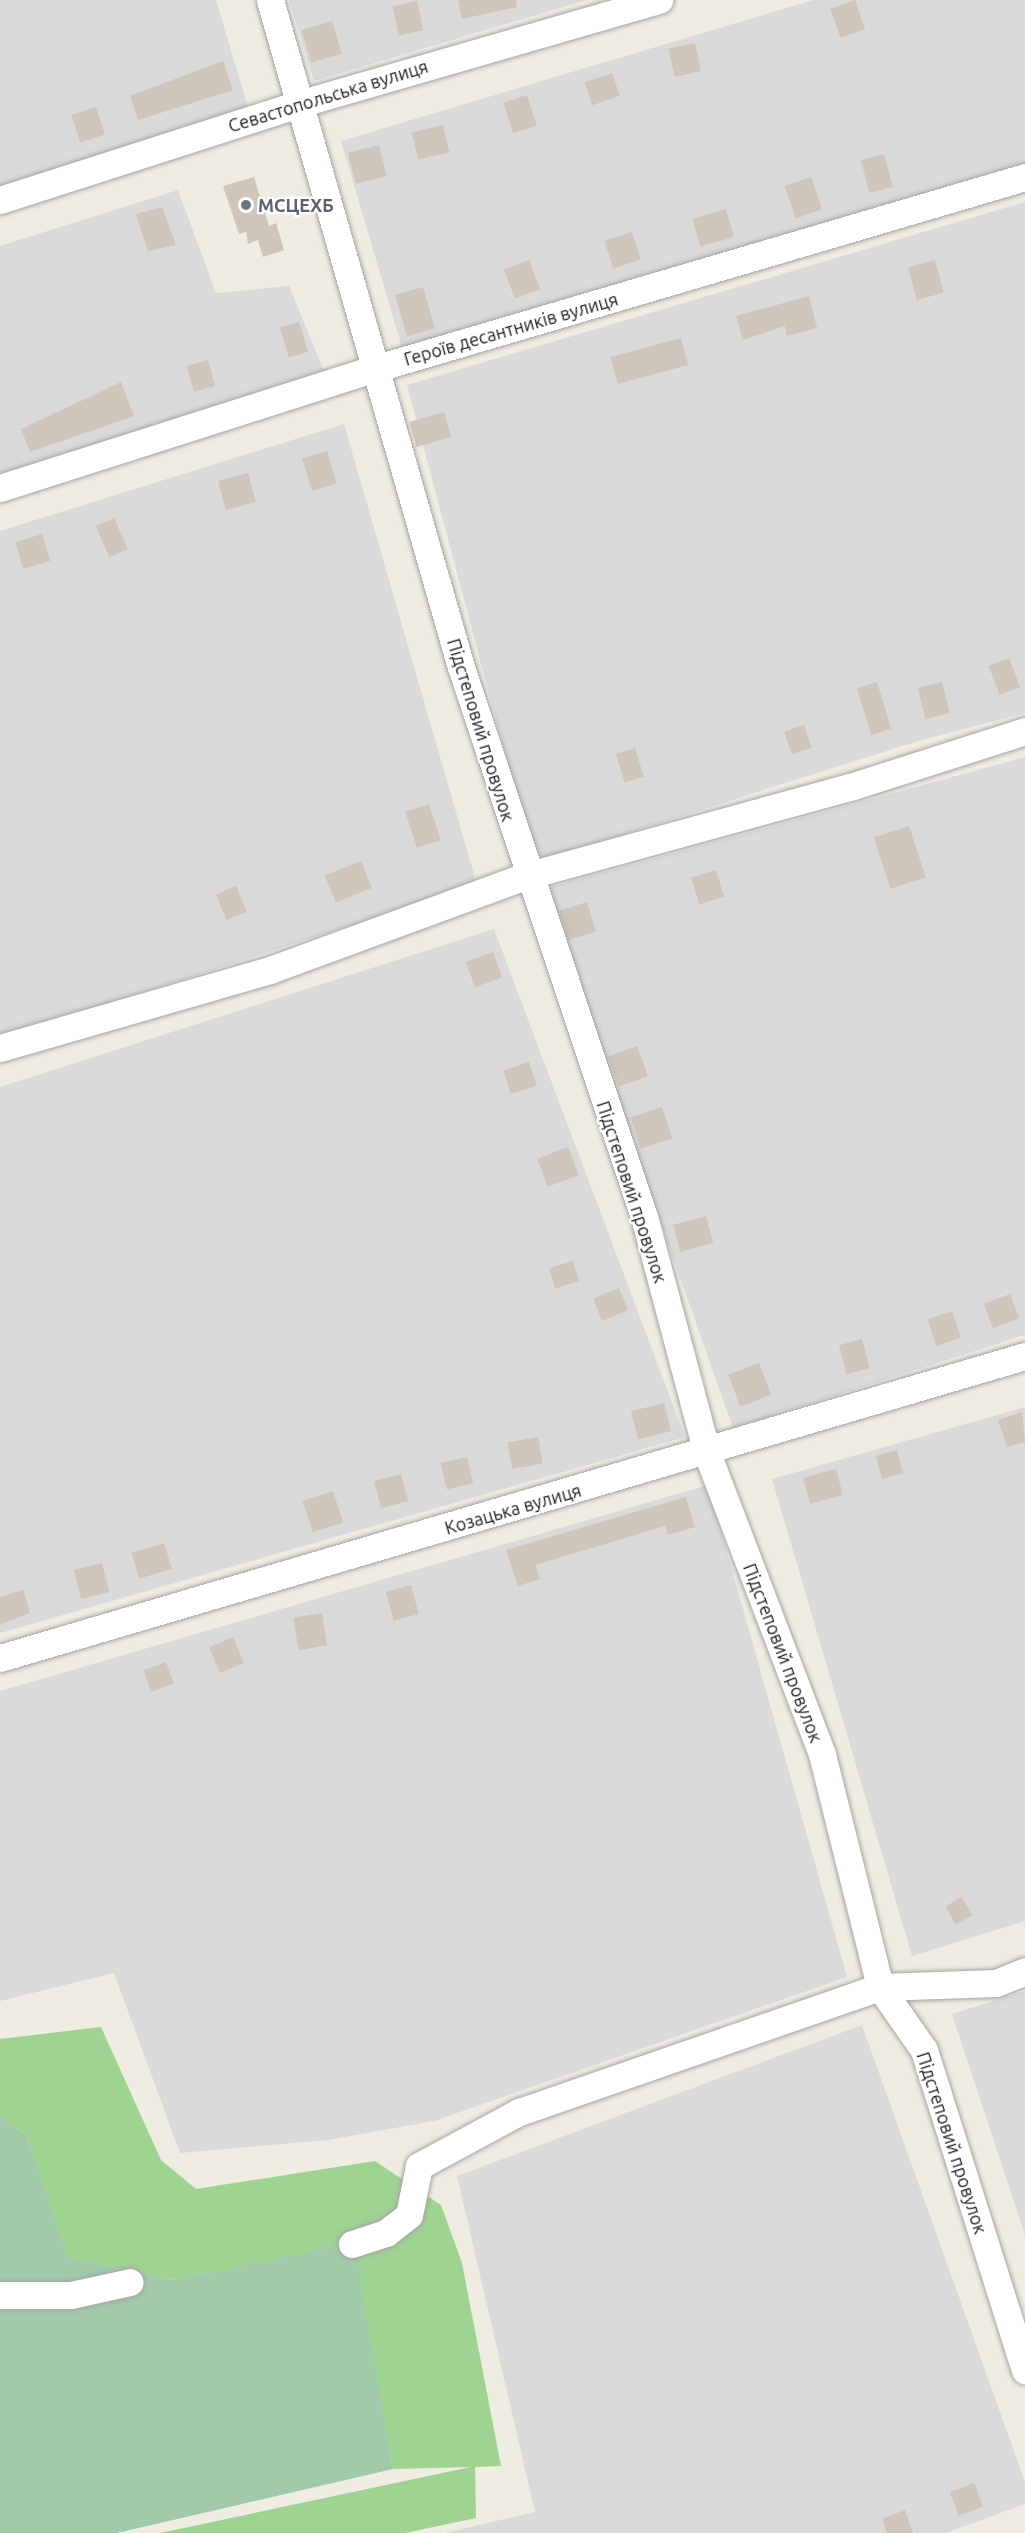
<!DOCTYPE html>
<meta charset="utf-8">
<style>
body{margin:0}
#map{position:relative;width:1025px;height:2533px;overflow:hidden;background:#efece1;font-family:Ubuntu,sans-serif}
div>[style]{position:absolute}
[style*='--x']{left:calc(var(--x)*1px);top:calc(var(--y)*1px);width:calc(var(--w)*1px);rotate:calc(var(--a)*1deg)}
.residential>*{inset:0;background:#dbdada}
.forest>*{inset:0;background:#9fd392}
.cemetery>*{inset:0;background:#a0caaa}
.building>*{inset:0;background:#cfc5ba;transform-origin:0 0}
.roads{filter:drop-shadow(0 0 2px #a4a4a4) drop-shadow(0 0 2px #a4a4a4)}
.minor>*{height:27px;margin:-13.5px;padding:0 13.5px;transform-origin:13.5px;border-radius:13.5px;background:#fff}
.dots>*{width:16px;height:16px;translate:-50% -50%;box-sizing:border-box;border:3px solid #fff;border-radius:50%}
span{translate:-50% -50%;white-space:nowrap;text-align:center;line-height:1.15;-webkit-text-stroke:4.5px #fff;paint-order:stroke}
.street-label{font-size:18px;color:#1d1d1d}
.worship-label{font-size:18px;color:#5b616d;font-weight:700}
.left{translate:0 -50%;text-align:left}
</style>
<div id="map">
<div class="residential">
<div style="clip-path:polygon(0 0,216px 0,248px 107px,0 187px)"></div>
<div style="clip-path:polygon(289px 0,587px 0,314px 81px)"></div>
<div style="clip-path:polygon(813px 0,1025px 0,1025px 166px,406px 361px,341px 141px)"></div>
<div style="clip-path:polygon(178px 190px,216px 293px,289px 286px,324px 371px,0 481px,0 246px)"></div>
<div style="clip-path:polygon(1025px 202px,1025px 713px,915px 742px,534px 863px,407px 385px)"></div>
<div style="clip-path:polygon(344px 424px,477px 885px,0 1038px,0 531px)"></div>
<div style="clip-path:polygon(1025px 757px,1025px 1335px,733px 1428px,543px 889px)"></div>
<div style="clip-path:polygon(494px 929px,685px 1437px,0 1633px,0 1087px)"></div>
<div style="clip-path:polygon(1025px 1407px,1025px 1921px,912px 1956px,772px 1479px)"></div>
<div style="clip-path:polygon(708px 1485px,847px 1977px,434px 2121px,328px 2140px,180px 2153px,114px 1973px,0 2001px,0 1691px)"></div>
<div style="clip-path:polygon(1025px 1991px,1025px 2235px,952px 2014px)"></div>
<div style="clip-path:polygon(862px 2025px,1025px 2482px,1025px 2504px,946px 2533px,445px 2533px,535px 2512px,457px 2176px)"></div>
</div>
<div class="forest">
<div style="clip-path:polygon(101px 2027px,161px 2160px,196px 2189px,375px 2161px,441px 2205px,462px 2263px,501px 2466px,475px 2467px,476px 2518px,405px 2533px,160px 2533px,471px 2467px,393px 2469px,352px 2245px,173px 2280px,67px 2258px,27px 2135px,0 2116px,0 2039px)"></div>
</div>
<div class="cemetery">
<div style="clip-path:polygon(0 2116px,27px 2135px,68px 2258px,173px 2280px,354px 2243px,393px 2469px,117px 2533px,0 2533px)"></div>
</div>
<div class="building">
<div style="clip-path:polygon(458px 0,516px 0,517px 7px,462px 19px)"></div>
<div style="left:855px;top:0;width:31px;height:26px;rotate:71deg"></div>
<div style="left:417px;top:1px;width:30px;height:25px;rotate:78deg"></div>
<div style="left:332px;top:21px;width:34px;height:32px;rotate:73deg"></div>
<div style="left:695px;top:43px;width:29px;height:27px;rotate:78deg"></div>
<div style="clip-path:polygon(223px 61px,233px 90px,138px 120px,130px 96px)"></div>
<div style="left:612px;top:73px;width:24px;height:29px;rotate:71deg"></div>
<div style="left:527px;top:95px;width:32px;height:25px;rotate:72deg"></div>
<div style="left:96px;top:107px;width:29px;height:26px;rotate:72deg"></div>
<div style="left:443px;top:125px;width:28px;height:32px;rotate:77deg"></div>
<div style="left:379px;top:145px;width:32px;height:32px;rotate:76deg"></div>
<div style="left:884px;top:154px;width:34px;height:24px;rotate:75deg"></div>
<div style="clip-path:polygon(254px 177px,269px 226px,276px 223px,284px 250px,263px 257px,258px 240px,248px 244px,246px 232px,239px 234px,223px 186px)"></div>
<div style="left:811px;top:177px;width:34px;height:28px;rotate:71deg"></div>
<div style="clip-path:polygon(162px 207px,176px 245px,148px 251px,136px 214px)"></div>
<div style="left:726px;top:209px;width:29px;height:35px;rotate:74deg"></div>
<div style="left:632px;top:232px;width:29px;height:29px;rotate:72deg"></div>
<div style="left:529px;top:260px;width:31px;height:27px;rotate:69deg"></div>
<div style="left:935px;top:260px;width:34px;height:28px;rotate:75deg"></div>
<div style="left:423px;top:287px;width:43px;height:29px;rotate:74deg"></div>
<div style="clip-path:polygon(809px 296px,817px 328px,787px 336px,785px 326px,743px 340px,736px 316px)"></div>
<div style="left:299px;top:322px;width:31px;height:20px;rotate:73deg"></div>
<div style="left:681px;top:338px;width:28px;height:73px;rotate:75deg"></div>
<div style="left:208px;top:360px;width:27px;height:22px;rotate:75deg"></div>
<div style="clip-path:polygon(121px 382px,134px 416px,30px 452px,21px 429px)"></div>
<div style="left:444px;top:412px;width:26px;height:36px;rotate:74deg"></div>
<div style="left:327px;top:451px;width:34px;height:26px;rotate:73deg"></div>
<div style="left:248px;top:473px;width:30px;height:31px;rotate:75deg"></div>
<div style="left:114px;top:518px;width:34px;height:20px;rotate:66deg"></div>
<div style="left:42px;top:534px;width:28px;height:28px;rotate:73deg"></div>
<div style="left:1009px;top:658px;width:31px;height:22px;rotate:69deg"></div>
<div style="left:877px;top:682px;width:49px;height:21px;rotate:73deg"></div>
<div style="left:942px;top:682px;width:32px;height:25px;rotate:76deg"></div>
<div style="left:804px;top:725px;width:24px;height:21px;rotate:71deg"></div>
<div style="left:635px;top:748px;width:30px;height:20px;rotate:73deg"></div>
<div style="left:429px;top:804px;width:38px;height:25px;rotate:72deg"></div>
<div style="left:909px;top:826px;width:54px;height:37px;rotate:72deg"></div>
<div style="left:361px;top:861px;width:29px;height:39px;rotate:68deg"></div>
<div style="left:716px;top:870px;width:28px;height:26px;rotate:73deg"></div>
<div style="left:236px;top:886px;width:28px;height:22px;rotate:67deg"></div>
<div style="left:587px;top:902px;width:31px;height:29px;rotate:73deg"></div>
<div style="left:493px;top:952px;width:27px;height:29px;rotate:70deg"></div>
<div style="left:637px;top:1046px;width:32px;height:31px;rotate:70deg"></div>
<div style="left:529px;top:1062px;width:25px;height:27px;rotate:72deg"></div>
<div style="left:662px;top:1107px;width:33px;height:33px;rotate:72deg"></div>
<div style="left:568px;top:1147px;width:30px;height:33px;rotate:69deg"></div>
<div style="left:706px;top:1216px;width:28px;height:34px;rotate:75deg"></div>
<div style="left:573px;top:1261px;width:21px;height:25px;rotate:73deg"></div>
<div style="left:619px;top:1288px;width:24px;height:28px;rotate:68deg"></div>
<div style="left:1010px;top:1294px;width:26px;height:28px;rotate:69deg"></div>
<div style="left:952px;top:1311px;width:28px;height:26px;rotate:71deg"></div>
<div style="left:862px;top:1339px;width:30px;height:24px;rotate:75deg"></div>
<div style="left:759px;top:1363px;width:34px;height:33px;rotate:69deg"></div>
<div style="left:664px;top:1403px;width:29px;height:34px;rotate:76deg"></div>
<div style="clip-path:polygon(1022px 1412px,1025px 1442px,1007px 1447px,998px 1420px)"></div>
<div style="left:538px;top:1437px;width:27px;height:31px;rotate:80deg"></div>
<div style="left:897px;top:1450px;width:24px;height:22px;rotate:75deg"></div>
<div style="left:467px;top:1457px;width:27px;height:27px;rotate:77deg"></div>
<div style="left:836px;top:1469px;width:27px;height:34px;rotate:75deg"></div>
<div style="left:401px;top:1474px;width:28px;height:28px;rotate:75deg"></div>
<div style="left:333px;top:1491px;width:33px;height:32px;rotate:72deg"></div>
<div style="clip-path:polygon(686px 1497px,695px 1527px,668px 1535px,665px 1526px,535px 1565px,540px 1579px,518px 1586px,506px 1550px)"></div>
<div style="left:164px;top:1543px;width:27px;height:34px;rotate:73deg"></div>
<div style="left:102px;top:1563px;width:30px;height:29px;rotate:76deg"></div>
<div style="left:411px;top:1585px;width:30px;height:26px;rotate:75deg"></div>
<div style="clip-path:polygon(23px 1590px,30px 1613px,0 1624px,0 1597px)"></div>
<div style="left:322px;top:1613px;width:33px;height:29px;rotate:81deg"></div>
<div style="left:233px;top:1637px;width:28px;height:26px;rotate:67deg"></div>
<div style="left:166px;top:1662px;width:23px;height:24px;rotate:70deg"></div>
<div style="left:962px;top:1897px;width:21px;height:19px;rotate:61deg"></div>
<div style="left:974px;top:2483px;width:25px;height:26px;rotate:69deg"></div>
<div style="clip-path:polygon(905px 2510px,913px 2533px,887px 2533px,882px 2519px)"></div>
</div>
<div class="roads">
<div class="minor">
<div style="--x:270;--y:0;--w:691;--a:74.03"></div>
<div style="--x:460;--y:664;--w:586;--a:71.6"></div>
<div style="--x:645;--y:1220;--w:241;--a:75.1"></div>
<div style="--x:707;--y:1453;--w:322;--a:69.1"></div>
<div style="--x:822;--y:1754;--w:240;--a:76"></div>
<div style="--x:880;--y:1987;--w:77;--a:55.1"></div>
<div style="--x:924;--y:2050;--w:336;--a:72.5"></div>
<div style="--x:0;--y:200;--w:317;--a:-17.8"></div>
<div style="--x:302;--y:103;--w:372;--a:-16.1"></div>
<div style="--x:0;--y:488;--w:396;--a:-17.7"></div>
<div style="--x:377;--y:368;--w:676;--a:-16.42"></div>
<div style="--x:0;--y:1048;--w:281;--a:-16.1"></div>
<div style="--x:270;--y:970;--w:273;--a:-20.2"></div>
<div style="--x:526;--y:876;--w:336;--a:-15.4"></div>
<div style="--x:850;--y:787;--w:184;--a:-17.7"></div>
<div style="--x:0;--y:1658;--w:1069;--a:-16.42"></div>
<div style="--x:352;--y:2244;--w:36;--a:-18"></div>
<div style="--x:386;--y:2233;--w:29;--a:-38"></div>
<div style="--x:409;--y:2215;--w:50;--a:-78.5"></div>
<div style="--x:419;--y:2166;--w:114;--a:-28.4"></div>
<div style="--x:519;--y:2112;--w:382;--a:-19.1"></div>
<div style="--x:880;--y:1987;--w:116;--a:-2"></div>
<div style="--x:996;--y:1983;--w:31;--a:-22"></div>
<div style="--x:0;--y:2295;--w:71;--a:0"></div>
<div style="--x:71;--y:2295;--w:60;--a:-12.4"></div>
</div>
</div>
<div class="dots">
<div style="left:246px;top:205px;background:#6b7280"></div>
</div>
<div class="street-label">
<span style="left:328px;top:96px;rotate:-17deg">Севастопольська вулиця</span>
<span style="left:511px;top:329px;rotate:-16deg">Героїв десантників вулиця</span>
<span style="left:481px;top:730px;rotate:73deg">Підстеповий провулок</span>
<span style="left:632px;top:1192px;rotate:72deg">Підстеповий провулок</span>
<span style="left:513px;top:1509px;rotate:-16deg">Козацька вулиця</span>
<span style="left:783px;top:1653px;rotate:69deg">Підстеповий провулок</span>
<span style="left:952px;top:2143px;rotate:72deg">Підстеповий провулок</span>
</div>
<div class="worship-label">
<span class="left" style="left:258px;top:205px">МСЦЕХБ</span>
</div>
</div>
